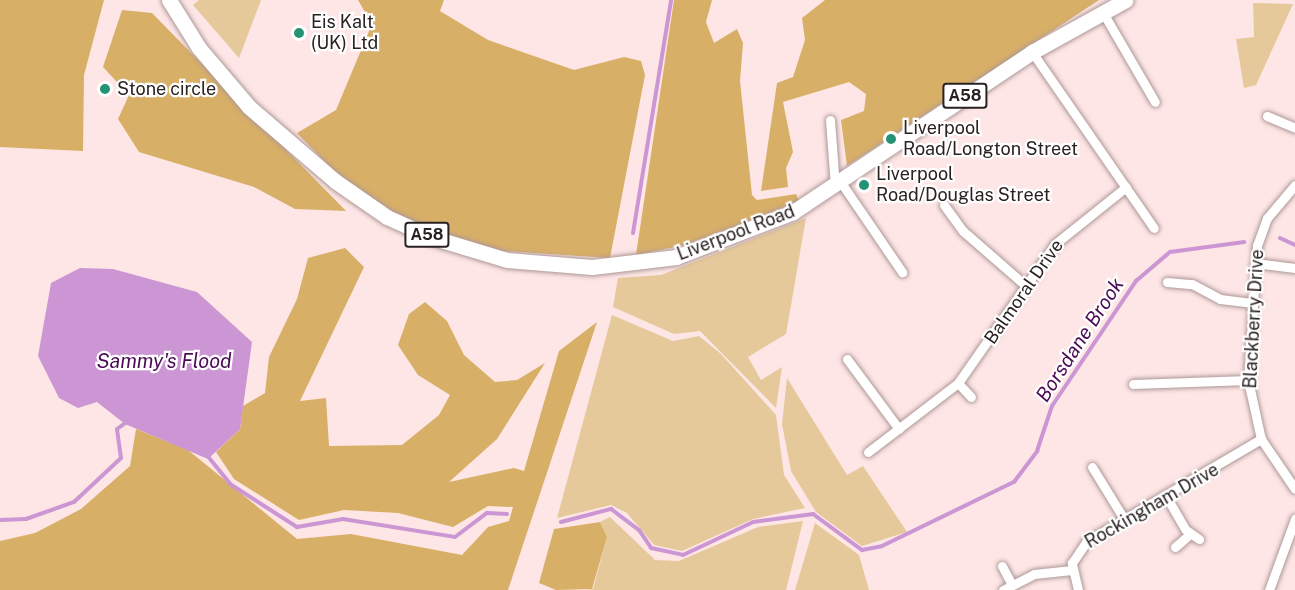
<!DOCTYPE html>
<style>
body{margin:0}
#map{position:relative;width:1295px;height:590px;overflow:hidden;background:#fde6e5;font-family:"Public Sans",sans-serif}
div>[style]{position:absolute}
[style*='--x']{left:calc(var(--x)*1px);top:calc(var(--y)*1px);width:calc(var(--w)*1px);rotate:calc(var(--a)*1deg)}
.green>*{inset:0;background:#e5c99b}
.forest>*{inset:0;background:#d8af67}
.water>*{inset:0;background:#cb96d3}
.stream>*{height:4px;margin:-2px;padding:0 2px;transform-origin:2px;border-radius:2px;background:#cb96d3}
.roads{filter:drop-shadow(0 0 2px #ae9897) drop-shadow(0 0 2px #ae9897)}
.street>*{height:9px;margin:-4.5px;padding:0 4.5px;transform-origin:4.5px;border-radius:4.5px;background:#fff}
.primary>*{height:15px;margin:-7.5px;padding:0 7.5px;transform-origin:7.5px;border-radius:7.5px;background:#fff}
.dots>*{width:16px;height:16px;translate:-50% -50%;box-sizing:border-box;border:3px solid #fff;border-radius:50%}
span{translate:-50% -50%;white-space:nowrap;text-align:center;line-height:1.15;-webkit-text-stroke:4.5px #fff;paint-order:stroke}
.shield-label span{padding:2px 4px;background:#fff;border:2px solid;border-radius:4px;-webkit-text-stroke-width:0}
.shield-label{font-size:16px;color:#2a2121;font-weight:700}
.poi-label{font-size:18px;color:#2a2121}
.left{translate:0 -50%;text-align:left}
.street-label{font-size:18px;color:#2a2121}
.water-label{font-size:20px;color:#4c0a56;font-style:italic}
</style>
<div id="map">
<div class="green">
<div style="clip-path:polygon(199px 0,261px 0,239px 58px,193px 5px)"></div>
<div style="clip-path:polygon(1253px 3px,1293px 4px,1256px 85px,1244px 88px,1236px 39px,1254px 37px)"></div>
<div style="clip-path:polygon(806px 218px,786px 334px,748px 357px,761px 380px,782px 367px,776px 408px,700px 331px,674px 334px,613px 307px,618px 278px,661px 275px)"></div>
<div style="clip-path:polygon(612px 315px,673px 341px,699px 336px,721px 354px,776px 415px,784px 475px,805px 508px,753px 519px,682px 551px,654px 545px,627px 513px,611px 505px,557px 518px)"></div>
<div style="clip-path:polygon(787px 378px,847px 475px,863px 466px,907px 532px,862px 546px,816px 512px,791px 471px,782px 424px)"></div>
<div style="clip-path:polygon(610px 517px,655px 560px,679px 561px,758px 527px,803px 521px,786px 590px,585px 590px,593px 589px,607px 537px,600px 522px)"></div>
<div style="clip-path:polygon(815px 523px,859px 555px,869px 590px,795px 590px)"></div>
</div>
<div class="forest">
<div style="clip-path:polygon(0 0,104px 0,84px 75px,83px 151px,0 147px)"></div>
<div style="clip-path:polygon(358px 0,444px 0,440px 11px,488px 40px,574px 70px,624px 57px,641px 61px,645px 75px,610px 258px,473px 249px,397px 216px,334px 171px,297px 133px,336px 110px,372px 24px)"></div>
<div style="clip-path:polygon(674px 0,712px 0,706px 22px,714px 43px,737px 29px,743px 43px,740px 81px,752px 195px,757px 200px,796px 194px,799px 201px,689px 244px,636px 255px)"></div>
<div style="clip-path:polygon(825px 0,1099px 0,847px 166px,841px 120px,864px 111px,866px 94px,849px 82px,783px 102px,793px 152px,786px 168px,788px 187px,761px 191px,777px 83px,793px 77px,805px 40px,802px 18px)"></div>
<div style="clip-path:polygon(122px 10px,152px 13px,346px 211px,295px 209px,254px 187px,139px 152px,118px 119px,129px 95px,103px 67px)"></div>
<div style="clip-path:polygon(345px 248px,364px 267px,300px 401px,326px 398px,329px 446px,402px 445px,439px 415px,450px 395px,418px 375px,398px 345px,409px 314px,425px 302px,447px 321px,464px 355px,495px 382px,517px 380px,545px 363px,497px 439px,449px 482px,514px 468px,524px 471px,559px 351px,597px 322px,508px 590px,0 590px,0 541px,35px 533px,81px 509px,130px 466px,136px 429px,188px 450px,297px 539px,351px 534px,462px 555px,488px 527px,509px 521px,513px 507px,488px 506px,453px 527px,398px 513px,344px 510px,299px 520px,234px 479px,216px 452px,240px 429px,243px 406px,265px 393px,269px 357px,297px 299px,308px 258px)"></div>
<div style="clip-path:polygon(600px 522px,607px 537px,592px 589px,556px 590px,539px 583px,554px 529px)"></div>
</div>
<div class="water">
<div style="clip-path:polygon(80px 268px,113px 269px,197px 292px,252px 342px,240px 429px,208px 459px,125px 424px,97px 402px,78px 408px,59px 398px,38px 356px,51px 283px)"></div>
</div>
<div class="stream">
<div style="--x:633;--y:233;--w:236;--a:-80.7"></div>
<div style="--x:1280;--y:238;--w:17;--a:25"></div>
<div style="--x:206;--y:454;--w:38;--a:51"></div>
<div style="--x:230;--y:484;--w:80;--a:32.7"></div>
<div style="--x:297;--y:527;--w:47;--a:-9.9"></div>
<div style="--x:343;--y:519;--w:113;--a:9.1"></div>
<div style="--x:455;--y:537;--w:40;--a:-37"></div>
<div style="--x:487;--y:513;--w:20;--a:3"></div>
<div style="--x:0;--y:520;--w:26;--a:-2"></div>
<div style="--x:26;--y:519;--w:51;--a:-19.5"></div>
<div style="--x:74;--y:502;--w:64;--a:-43.1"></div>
<div style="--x:121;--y:458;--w:29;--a:-98"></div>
<div style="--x:117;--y:429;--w:14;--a:-36"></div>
<div style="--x:561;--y:522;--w:52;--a:-14.6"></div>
<div style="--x:611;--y:509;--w:35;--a:37"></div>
<div style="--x:639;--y:530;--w:22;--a:56"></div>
<div style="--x:651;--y:548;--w:33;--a:12"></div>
<div style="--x:683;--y:555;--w:77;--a:-25.2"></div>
<div style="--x:753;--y:522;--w:61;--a:-7.6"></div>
<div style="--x:813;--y:514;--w:61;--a:36.3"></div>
<div style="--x:862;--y:550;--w:20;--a:-11"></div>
<div style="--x:882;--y:546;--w:147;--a:-25.9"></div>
<div style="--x:1014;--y:482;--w:39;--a:-53"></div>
<div style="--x:1037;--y:451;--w:47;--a:-71.6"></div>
<div style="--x:1052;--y:406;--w:151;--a:-56.1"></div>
<div style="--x:1136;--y:281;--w:45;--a:-40.5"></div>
<div style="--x:1170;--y:252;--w:75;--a:-7.7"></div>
</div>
<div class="roads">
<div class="street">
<div style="--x:1102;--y:11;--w:105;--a:59.8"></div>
<div style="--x:1032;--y:52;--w:214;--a:55.3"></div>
<div style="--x:1267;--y:116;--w:30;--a:23"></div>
<div style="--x:830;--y:120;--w:66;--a:85.7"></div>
<div style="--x:842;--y:184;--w:107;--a:55.7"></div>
<div style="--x:1295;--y:185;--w:43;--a:130.3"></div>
<div style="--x:1267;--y:218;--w:29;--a:110"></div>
<div style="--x:1257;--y:245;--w:135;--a:93.8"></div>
<div style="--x:1248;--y:380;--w:60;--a:77.6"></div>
<div style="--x:1261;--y:439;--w:60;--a:55.8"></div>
<div style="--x:944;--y:205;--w:32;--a:54"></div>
<div style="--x:963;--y:231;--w:82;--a:41.1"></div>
<div style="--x:1255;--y:263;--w:40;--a:7.1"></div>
<div style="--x:1167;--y:282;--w:25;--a:5"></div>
<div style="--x:1192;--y:284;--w:32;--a:28"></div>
<div style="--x:1220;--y:299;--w:34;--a:7"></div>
<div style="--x:847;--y:359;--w:87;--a:53.4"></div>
<div style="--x:958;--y:383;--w:19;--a:47"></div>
<div style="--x:1133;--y:384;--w:115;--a:-2"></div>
<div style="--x:868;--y:452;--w:113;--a:-37.5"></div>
<div style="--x:958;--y:383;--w:169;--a:-55.1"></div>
<div style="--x:1055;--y:244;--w:91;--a:-38.8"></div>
<div style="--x:1092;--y:467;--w:61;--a:58.4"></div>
<div style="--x:1166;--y:496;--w:39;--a:60"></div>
<div style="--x:1186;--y:530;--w:16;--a:35"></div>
<div style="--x:1175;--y:547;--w:20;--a:-41"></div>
<div style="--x:1002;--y:566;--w:21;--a:62"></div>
<div style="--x:1003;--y:590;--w:35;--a:-27"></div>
<div style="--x:1034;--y:574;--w:38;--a:-6"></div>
<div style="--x:1078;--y:590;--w:28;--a:-103"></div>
<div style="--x:1072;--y:563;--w:27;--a:-56"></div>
<div style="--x:1087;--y:541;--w:202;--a:-30.4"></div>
<div style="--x:1269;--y:590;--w:76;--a:-69.9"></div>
</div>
<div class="primary">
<div style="--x:169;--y:0;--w:57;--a:58"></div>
<div style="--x:199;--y:48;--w:77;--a:49.7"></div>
<div style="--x:249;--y:107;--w:113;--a:40.7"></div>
<div style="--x:335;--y:181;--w:63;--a:34.7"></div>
<div style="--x:387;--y:217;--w:48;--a:24.4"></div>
<div style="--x:431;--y:237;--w:79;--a:16.8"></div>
<div style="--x:507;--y:260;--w:85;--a:4.7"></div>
<div style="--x:592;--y:267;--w:85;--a:-6.8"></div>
<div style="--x:676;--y:257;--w:125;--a:-21"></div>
<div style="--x:793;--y:212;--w:288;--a:-33.8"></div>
<div style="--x:1032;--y:52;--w:107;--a:-29"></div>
</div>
</div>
<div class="dots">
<div style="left:299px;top:33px;background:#249374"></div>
<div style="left:105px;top:89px;background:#249374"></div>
<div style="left:891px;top:139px;background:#249374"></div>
<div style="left:864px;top:185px;background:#249374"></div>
</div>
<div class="shield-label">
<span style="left:965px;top:96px">A58</span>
<span style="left:427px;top:235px">A58</span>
</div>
<div class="poi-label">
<span class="left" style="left:311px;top:33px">Eis Kalt<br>(UK) Ltd</span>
<span class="left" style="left:117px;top:89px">Stone circle</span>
<span class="left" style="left:903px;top:139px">Liverpool<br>Road/Longton Street</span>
<span class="left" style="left:876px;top:185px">Liverpool<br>Road/Douglas Street</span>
</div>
<div class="street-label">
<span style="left:736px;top:233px;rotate:-21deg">Liverpool Road</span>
<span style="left:1024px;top:292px;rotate:-55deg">Balmoral Drive</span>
<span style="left:1254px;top:319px;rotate:-87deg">Blackberry Drive</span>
<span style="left:1152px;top:506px;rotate:-30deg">Rockingham Drive</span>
</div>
<div class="water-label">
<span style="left:1080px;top:340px;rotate:-57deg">Borsdane Brook</span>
<span style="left:164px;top:361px">Sammy's Flood</span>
</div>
</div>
